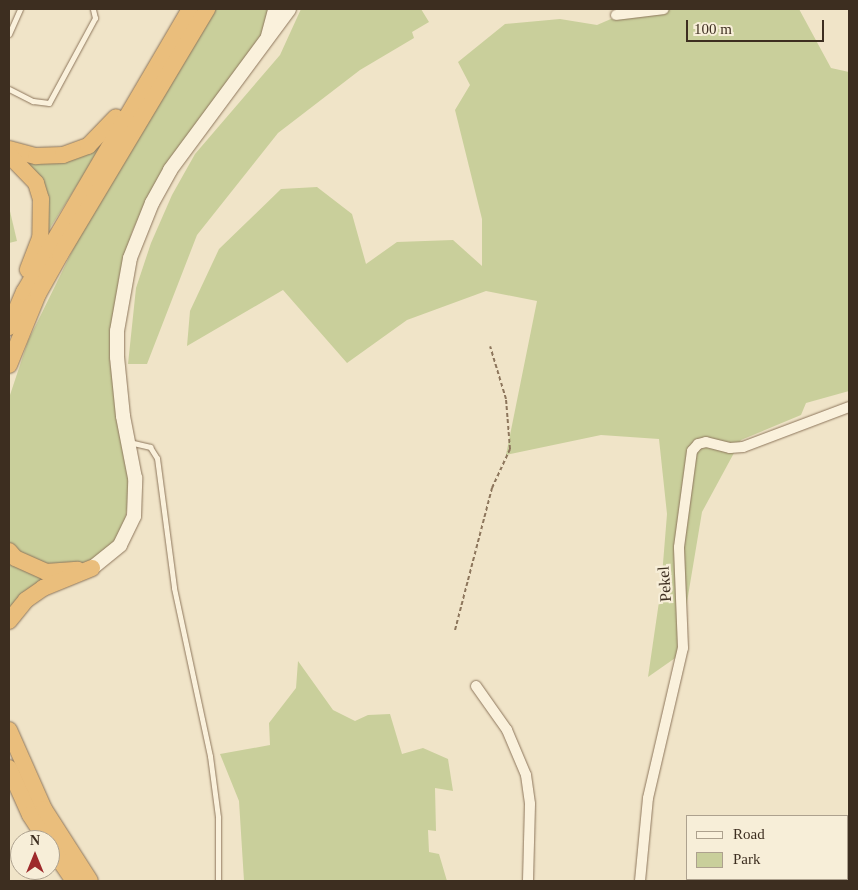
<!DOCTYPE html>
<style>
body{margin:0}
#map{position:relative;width:858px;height:890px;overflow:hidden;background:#f0e4c8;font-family:Georgia,serif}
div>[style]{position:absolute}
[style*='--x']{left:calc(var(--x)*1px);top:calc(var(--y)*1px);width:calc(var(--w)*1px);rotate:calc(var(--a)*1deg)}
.green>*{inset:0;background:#c9cf9b}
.path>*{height:2px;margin-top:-1px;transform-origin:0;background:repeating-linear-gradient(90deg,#8d765c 0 4px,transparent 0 6.5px)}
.roads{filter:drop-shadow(0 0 1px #8d765c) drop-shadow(0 0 1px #8d765c)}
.service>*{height:5px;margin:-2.5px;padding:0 2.5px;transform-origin:2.5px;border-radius:2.5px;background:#faf1dc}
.minor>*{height:10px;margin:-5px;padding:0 5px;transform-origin:5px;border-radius:5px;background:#faf1dc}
.secondary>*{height:14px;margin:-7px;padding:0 7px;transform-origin:7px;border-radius:7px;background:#faf1dc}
.trunk>*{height:16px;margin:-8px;padding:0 8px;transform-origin:8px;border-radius:8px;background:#eabe7c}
span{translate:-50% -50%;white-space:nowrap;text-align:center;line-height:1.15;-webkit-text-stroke:4.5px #f7eed8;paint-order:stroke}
.street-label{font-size:16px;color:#3d2e20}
.frame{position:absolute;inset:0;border:10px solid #3d2e20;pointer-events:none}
.legend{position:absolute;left:686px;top:815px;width:162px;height:65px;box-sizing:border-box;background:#f7eed8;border:1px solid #ada18e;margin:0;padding:6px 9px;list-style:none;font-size:15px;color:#3d2e20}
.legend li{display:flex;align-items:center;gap:10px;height:25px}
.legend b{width:25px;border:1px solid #ada18e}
.north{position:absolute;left:10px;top:830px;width:50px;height:50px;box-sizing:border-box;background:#f7eed8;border:1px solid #ada18e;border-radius:50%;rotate:0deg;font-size:14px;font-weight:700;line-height:20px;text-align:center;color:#3d2e20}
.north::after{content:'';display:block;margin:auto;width:18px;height:22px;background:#9e2a2b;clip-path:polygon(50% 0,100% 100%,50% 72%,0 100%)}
.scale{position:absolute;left:686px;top:20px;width:138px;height:22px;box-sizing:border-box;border:2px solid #3d2e20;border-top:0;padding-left:6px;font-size:15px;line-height:18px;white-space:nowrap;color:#3d2e20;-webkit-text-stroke:4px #f7eed8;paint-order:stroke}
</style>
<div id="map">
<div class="green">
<div style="clip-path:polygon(214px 9px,271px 9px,265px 33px,194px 126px,150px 193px,132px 232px,120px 273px,112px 321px,110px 362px,130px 490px,124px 527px,114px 543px,97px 557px,80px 565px,43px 566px,9px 545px,9px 398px,28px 341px,85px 225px)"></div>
<div style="clip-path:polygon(301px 9px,421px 9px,429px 22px,412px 32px,414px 38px,360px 70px,278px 133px,197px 235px,147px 364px,128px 364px,136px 288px,151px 243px,172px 195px,195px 154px,280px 55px)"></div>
<div style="clip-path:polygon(634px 9px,799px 9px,831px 68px,849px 72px,849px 391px,806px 403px,801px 415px,741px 440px,702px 512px,678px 656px,648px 677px,661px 588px,667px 514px,659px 439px,601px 435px,506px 455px,537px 301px,486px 291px,407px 320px,347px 363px,283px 290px,187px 346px,190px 311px,219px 249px,281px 189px,317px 187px,352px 214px,366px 264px,397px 242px,453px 240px,482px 266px,482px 219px,455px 110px,470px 85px,458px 62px,505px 24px,560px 19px,597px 25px)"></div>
<div style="clip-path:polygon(103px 141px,81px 179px,45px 236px,19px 157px)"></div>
<div style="clip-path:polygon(9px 207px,17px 241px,9px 243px)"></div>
<div style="clip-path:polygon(9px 559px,46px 576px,9px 613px)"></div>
<div style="clip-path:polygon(298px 661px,333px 710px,355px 721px,368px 715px,390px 714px,402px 754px,423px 748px,448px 759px,453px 791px,435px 788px,436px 831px,428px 830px,429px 852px,439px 854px,447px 881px,244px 881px,239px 801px,220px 754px,270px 745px,269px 723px,296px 688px)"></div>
</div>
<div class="path">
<div style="--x:455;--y:630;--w:147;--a:-75.4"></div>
<div style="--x:492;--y:488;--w:43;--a:-65.2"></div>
<div style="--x:510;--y:449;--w:50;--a:-94.6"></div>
<div style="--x:506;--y:399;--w:55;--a:-106.8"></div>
</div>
<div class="roads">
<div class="service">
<div style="--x:9;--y:34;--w:27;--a:-66"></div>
<div style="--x:9;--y:89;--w:27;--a:27"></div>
<div style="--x:33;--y:101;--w:16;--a:7"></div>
<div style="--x:49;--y:103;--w:97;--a:-61.6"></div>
<div style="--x:95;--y:18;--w:9;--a:-103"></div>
<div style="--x:129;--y:442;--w:22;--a:13"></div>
<div style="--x:150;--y:447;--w:13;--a:58"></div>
<div style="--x:157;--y:458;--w:131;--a:82.5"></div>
<div style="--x:174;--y:588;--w:172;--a:77.9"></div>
<div style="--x:210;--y:756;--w:62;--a:82.5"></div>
<div style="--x:218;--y:817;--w:64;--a:90"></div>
</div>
<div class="minor">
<div style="--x:616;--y:15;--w:48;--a:-7.1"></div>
<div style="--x:476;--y:686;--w:54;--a:54.8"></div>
<div style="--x:507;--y:730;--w:49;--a:67.1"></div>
<div style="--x:526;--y:775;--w:29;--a:82"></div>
<div style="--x:530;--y:804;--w:77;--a:91.5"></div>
<div style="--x:640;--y:881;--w:83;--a:-84.5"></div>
<div style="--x:648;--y:798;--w:154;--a:-76.9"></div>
<div style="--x:683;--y:648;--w:101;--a:-92.3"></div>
<div style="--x:679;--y:547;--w:97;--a:-82.3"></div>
<div style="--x:692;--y:451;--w:9;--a:-49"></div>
<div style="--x:698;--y:444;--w:8;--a:-14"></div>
<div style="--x:706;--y:442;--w:25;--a:14"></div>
<div style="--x:730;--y:448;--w:13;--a:-4"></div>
<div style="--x:743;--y:447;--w:113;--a:-20.7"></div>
</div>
<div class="secondary">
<div style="--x:268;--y:36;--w:28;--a:-75"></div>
<div style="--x:92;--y:568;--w:36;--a:-39"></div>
<div style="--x:120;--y:545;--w:32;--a:-64"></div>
<div style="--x:134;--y:516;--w:38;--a:-88"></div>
<div style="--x:135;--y:478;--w:63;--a:-101"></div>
<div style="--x:123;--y:416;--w:59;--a:-95.8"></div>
<div style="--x:117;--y:357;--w:26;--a:-90"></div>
<div style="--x:117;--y:331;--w:74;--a:-79.9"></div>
<div style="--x:130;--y:258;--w:59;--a:-68.2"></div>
<div style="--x:152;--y:203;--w:38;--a:-61"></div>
<div style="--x:170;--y:170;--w:200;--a:-53.5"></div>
</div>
<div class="trunk">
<div style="--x:9;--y:149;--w:28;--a:15"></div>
<div style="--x:36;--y:156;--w:27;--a:-2"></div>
<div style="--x:63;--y:155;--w:27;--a:-20"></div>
<div style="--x:88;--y:146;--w:40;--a:-46"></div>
<div style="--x:9;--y:155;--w:39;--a:46"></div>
<div style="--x:36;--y:183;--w:17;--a:73"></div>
<div style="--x:41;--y:199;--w:39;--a:91"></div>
<div style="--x:40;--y:238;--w:34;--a:111"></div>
<div style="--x:9;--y:327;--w:38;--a:-67"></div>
<div style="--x:24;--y:292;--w:328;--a:-59.6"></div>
<div style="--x:9;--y:365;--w:77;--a:-67.8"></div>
<div style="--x:38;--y:294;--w:45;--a:-60.6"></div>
<div style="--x:60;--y:255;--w:287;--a:-59.1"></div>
<div style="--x:9;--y:551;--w:9;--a:49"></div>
<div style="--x:15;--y:558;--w:34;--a:24"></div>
<div style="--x:46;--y:572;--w:32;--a:-4"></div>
<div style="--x:9;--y:621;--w:27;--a:-51"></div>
<div style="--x:26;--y:600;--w:21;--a:-35"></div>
<div style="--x:43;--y:588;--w:53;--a:-22.2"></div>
<div style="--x:9;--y:730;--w:86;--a:66.1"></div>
<div style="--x:44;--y:809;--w:85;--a:57.4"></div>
<div style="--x:9;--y:768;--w:51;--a:65.9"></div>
<div style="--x:30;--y:815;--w:30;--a:57"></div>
<div style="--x:50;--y:846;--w:42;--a:55.6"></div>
</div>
</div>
<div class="street-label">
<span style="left:665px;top:584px;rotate:-94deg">Pekel</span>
</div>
<div class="frame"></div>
<ul class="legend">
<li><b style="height:6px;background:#faf1dc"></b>Road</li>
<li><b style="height:14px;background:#c9cf9b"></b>Park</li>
</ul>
<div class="north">N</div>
<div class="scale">100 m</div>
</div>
